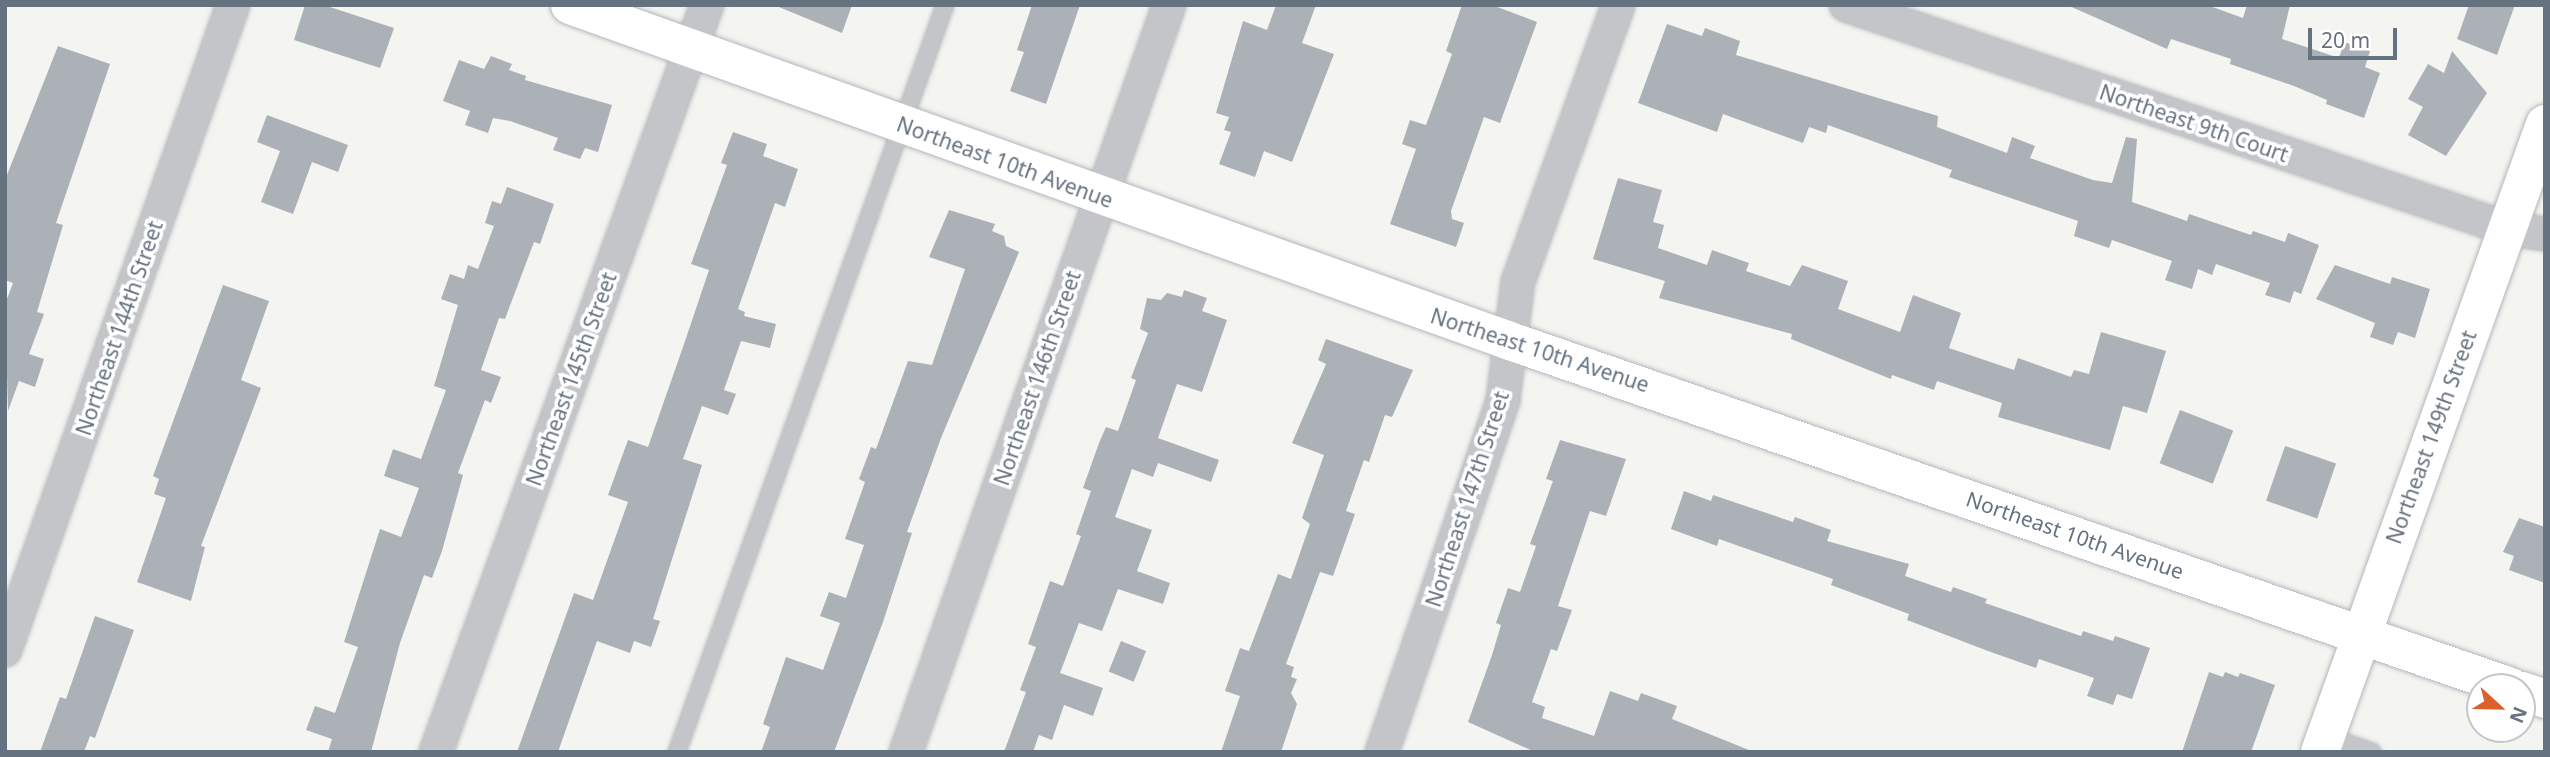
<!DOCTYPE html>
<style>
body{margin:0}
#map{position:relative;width:2550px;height:757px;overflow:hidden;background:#f4f5f1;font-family:"Noto Sans",sans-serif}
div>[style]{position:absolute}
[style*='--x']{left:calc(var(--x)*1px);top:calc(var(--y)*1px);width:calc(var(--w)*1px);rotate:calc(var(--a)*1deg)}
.building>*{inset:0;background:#abb1b7;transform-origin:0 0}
.roads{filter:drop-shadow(0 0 2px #b3b7bb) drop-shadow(0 0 2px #b3b7bb)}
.lane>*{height:16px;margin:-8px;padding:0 8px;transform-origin:8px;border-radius:8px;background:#c3c5c9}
.street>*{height:32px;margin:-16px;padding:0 16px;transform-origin:16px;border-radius:16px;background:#c3c5c9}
.secondary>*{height:38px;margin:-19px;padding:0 19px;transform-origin:19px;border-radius:19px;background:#fff}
span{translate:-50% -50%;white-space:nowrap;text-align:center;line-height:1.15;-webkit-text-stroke:7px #fff;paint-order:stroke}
.street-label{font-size:21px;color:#657280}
.frame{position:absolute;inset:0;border:7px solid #657280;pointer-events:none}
.north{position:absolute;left:2466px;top:673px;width:70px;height:70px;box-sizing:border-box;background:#fff;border:2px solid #c1c7cc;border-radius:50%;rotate:112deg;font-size:19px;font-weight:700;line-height:28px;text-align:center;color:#657280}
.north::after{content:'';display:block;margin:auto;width:24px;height:32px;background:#da602c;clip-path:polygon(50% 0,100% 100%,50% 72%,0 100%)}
.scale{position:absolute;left:2308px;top:28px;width:89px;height:32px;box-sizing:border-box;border:4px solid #657280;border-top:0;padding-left:9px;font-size:21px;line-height:24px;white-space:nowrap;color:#657280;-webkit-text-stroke:5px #fff;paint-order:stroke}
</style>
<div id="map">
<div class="building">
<div style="clip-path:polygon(305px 5px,324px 5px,394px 28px,380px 68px,294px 40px)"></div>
<div style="clip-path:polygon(774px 5px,852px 5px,842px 33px)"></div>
<div style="clip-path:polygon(1032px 5px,1080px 5px,1046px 104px,1010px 91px,1024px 52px,1017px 50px)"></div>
<div style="clip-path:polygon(1276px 5px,1316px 5px,1302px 43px,1334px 54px,1292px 162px,1264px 151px,1255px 177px,1219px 164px,1231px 132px,1224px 130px,1229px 117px,1216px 113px,1243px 21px,1267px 30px)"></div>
<div style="clip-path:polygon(1462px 5px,1492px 5px,1537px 22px,1500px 123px,1484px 117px,1451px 211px,1452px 219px,1464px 223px,1456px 247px,1390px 224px,1416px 149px,1402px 144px,1410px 120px,1426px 125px,1452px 54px,1446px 51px)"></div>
<div style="clip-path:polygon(2067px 5px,2207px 5px,2243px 18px,2247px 5px,2290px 5px,2282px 39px,2339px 58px,2344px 42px,2370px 51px,2365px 67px,2380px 73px,2364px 118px,2326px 104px,2327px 100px,2294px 86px,2230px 64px,2231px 59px,2171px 39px,2167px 49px)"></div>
<div style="clip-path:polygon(2469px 5px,2515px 5px,2497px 55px,2457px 39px)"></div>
<div style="clip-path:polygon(1667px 24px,1702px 36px,1705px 28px,1740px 41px,1736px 55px,1938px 116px,1937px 127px,2007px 153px,2012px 137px,2035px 146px,2030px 158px,2093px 180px,2112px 183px,2126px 137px,2137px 139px,2132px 202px,2187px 221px,2189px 214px,2251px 235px,2253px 231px,2285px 242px,2288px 233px,2319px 245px,2301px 294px,2294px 291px,2290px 303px,2278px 299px,2265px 295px,2270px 283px,2216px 264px,2212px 275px,2198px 269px,2192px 289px,2165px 280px,2172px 261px,2112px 240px,2109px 248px,2074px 236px,2078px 221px,1949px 177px,1952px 170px,1828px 125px,1826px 133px,1809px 127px,1803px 143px,1723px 114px,1717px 132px,1638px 103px)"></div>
<div style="clip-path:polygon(58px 46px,110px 64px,56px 223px,63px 225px,37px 312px,44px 314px,29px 354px,44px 359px,35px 387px,19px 381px,8px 411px,5px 304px,13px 283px,5px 280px,5px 180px)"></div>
<div style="clip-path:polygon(2452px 51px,2487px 93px,2446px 156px,2408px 135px,2423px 107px,2408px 99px,2428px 64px,2444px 73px)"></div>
<div style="clip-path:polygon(491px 56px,512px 64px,509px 70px,526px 76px,525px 80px,612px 105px,598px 152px,585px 148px,580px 159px,553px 150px,558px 138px,510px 121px,493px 118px,488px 133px,465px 125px,470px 111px,443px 101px,459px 60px,484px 69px)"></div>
<div style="clip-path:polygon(267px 115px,348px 145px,338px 172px,312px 162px,293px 214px,261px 202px,280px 151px,257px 142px)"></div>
<div style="clip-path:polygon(733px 132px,767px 144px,763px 156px,798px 169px,785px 207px,775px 203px,738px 309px,745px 312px,744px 316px,776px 324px,770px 348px,741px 341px,724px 390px,736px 394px,728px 415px,702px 406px,683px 459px,702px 465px,653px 619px,660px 621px,651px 647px,634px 641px,630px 653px,597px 641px,558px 752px,517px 752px,574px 593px,593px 600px,628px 502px,608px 495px,628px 440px,648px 447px,683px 347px,709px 270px,691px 264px,727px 165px,721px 163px)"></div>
<div style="clip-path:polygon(1618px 178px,1662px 190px,1653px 222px,1664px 225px,1658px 248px,1707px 265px,1712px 250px,1749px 263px,1746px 271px,1790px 286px,1802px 265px,1848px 281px,1838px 309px,1900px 332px,1913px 295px,1961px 313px,1949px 348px,2014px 370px,2018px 358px,2071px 377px,2074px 370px,2089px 374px,2101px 332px,2166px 351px,2147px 413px,2123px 406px,2110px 450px,1998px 417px,2002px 403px,1937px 381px,1934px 390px,1892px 375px,1891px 379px,1791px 339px,1792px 334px,1659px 298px,1665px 281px,1593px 259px)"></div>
<div style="clip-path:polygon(507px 187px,554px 204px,540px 244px,534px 242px,505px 319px,499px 318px,481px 370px,501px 377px,491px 403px,485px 400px,458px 473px,463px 475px,442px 551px,432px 578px,424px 575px,400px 643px,371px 752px,328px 752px,332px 739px,306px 730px,315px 706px,335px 713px,358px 647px,344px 642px,380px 529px,401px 537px,419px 488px,384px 476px,393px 449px,421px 459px,446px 390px,434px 386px,458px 305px,441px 299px,450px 274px,464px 279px,468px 265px,478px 269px,494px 226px,485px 223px,492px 201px,501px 204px)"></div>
<div style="clip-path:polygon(949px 210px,995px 224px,992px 231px,1004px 236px,1006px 246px,1019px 252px,941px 438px,907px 532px,912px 533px,883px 622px,834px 752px,761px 752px,770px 727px,763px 724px,786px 657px,823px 670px,840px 623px,820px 616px,829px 592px,846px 598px,864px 545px,845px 539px,865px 482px,859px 479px,871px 447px,876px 449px,908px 361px,932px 365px,965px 269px,929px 257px)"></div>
<div style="clip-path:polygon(2335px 265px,2390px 284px,2392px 277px,2430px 289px,2415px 338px,2398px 332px,2393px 345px,2370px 337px,2375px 323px,2316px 299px)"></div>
<div style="clip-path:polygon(223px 285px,269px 301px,241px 380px,261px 388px,201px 546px,205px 547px,191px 601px,137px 582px,166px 498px,154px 494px,159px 479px,153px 476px)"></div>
<div style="clip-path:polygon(1184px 290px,1207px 298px,1202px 311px,1227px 320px,1202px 392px,1177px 384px,1158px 438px,1219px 460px,1211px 482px,1158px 463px,1153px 477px,1132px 469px,1115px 517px,1152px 530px,1137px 571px,1170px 583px,1163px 604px,1118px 589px,1102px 631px,1079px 623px,1060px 673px,1103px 688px,1093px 716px,1064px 705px,1052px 740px,1039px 735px,1033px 752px,1004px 752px,1026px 692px,1020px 690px,1036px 647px,1028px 644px,1050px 581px,1063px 586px,1081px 536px,1076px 534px,1091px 491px,1083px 488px,1099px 443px,1106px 427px,1118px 431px,1136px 380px,1131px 378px,1148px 333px,1140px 329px,1147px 298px,1161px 300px,1167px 293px,1182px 297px)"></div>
<div style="clip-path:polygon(1326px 339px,1413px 370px,1392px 417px,1385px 415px,1369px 462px,1364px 460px,1346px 511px,1355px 514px,1333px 576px,1320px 572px,1286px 664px,1294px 667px,1291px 677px,1297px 679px,1291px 693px,1297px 704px,1281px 752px,1221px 752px,1240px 696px,1225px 691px,1240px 648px,1249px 651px,1278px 574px,1291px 579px,1310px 524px,1302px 518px,1324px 455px,1292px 443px,1326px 364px,1318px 360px)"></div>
<div style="left:2180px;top:410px;width:57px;height:57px;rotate:21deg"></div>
<div style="clip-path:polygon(1560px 440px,1626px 459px,1606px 516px,1590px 511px,1558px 606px,1572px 610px,1557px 651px,1551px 649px,1532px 702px,1545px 707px,1542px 718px,1594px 736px,1610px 691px,1638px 701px,1641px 693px,1677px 706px,1672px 719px,1754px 752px,1535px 752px,1468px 722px,1492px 655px,1501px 625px,1496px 623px,1508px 588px,1520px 592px,1536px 546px,1530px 544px,1553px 481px,1546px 479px)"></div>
<div style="left:2285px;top:446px;width:54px;height:58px;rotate:19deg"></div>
<div style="clip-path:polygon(1684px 491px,1711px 501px,1713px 495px,1793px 522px,1795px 517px,1831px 530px,1827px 541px,1909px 564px,1905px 576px,1951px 592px,1953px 587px,1987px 599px,1985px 603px,2081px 636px,2083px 631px,2113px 641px,2115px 636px,2150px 648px,2132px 699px,2117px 694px,2113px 705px,2087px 696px,2094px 678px,2039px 659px,2036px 668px,1988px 651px,1907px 620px,1909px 614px,1831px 585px,1833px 579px,1719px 539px,1717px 546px,1671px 529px)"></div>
<div style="clip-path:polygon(2519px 518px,2545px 527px,2545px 583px,2509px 570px,2514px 556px,2503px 552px)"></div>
<div style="clip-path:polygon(95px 616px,134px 630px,95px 738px,90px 736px,84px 752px,40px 752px,60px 697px,66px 699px)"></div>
<div style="left:1121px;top:641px;width:27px;height:33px;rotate:22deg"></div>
<div style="clip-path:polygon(2209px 672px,2223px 677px,2225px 672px,2238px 677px,2240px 673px,2275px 685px,2251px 752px,2182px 752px)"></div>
</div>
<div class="roads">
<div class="lane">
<div style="--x:2326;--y:736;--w:49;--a:19.2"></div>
<div style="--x:677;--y:752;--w:794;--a:-70.26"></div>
</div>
<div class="street">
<div style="--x:1846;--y:5;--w:697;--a:18.67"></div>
<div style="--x:2506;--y:228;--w:39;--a:9"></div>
<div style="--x:5;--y:650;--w:684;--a:-70.53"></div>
<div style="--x:436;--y:752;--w:795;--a:-70.06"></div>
<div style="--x:906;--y:752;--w:792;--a:-70.6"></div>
<div style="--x:1382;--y:752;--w:372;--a:-71"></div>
<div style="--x:1503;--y:400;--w:119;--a:-82.8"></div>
<div style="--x:1518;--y:282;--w:294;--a:-70.1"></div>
</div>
<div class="secondary">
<div style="--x:570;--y:5;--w:995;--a:19.67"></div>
<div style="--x:1507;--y:340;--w:1062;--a:19.07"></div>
<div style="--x:2522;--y:691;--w:24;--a:19"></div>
<div style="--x:2320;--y:752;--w:667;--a:-70.29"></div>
</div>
</div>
<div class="street-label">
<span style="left:2194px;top:123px;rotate:19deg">Northeast 9th Court</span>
<span style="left:1005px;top:162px;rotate:20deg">Northeast 10th Avenue</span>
<span style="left:119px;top:328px;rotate:-71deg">Northeast 144th Street</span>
<span style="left:1540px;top:350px;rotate:18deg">Northeast 10th Avenue</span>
<span style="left:1037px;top:378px;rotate:-71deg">Northeast 146th Street</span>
<span style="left:571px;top:379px;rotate:-70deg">Northeast 145th Street</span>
<span style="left:2431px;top:437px;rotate:-70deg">Northeast 149th Street</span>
<span style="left:1467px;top:499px;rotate:-72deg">Northeast 147th Street</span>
<span style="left:2075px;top:535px;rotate:19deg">Northeast 10th Avenue</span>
</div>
<div class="frame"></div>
<div class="north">N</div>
<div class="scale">20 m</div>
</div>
